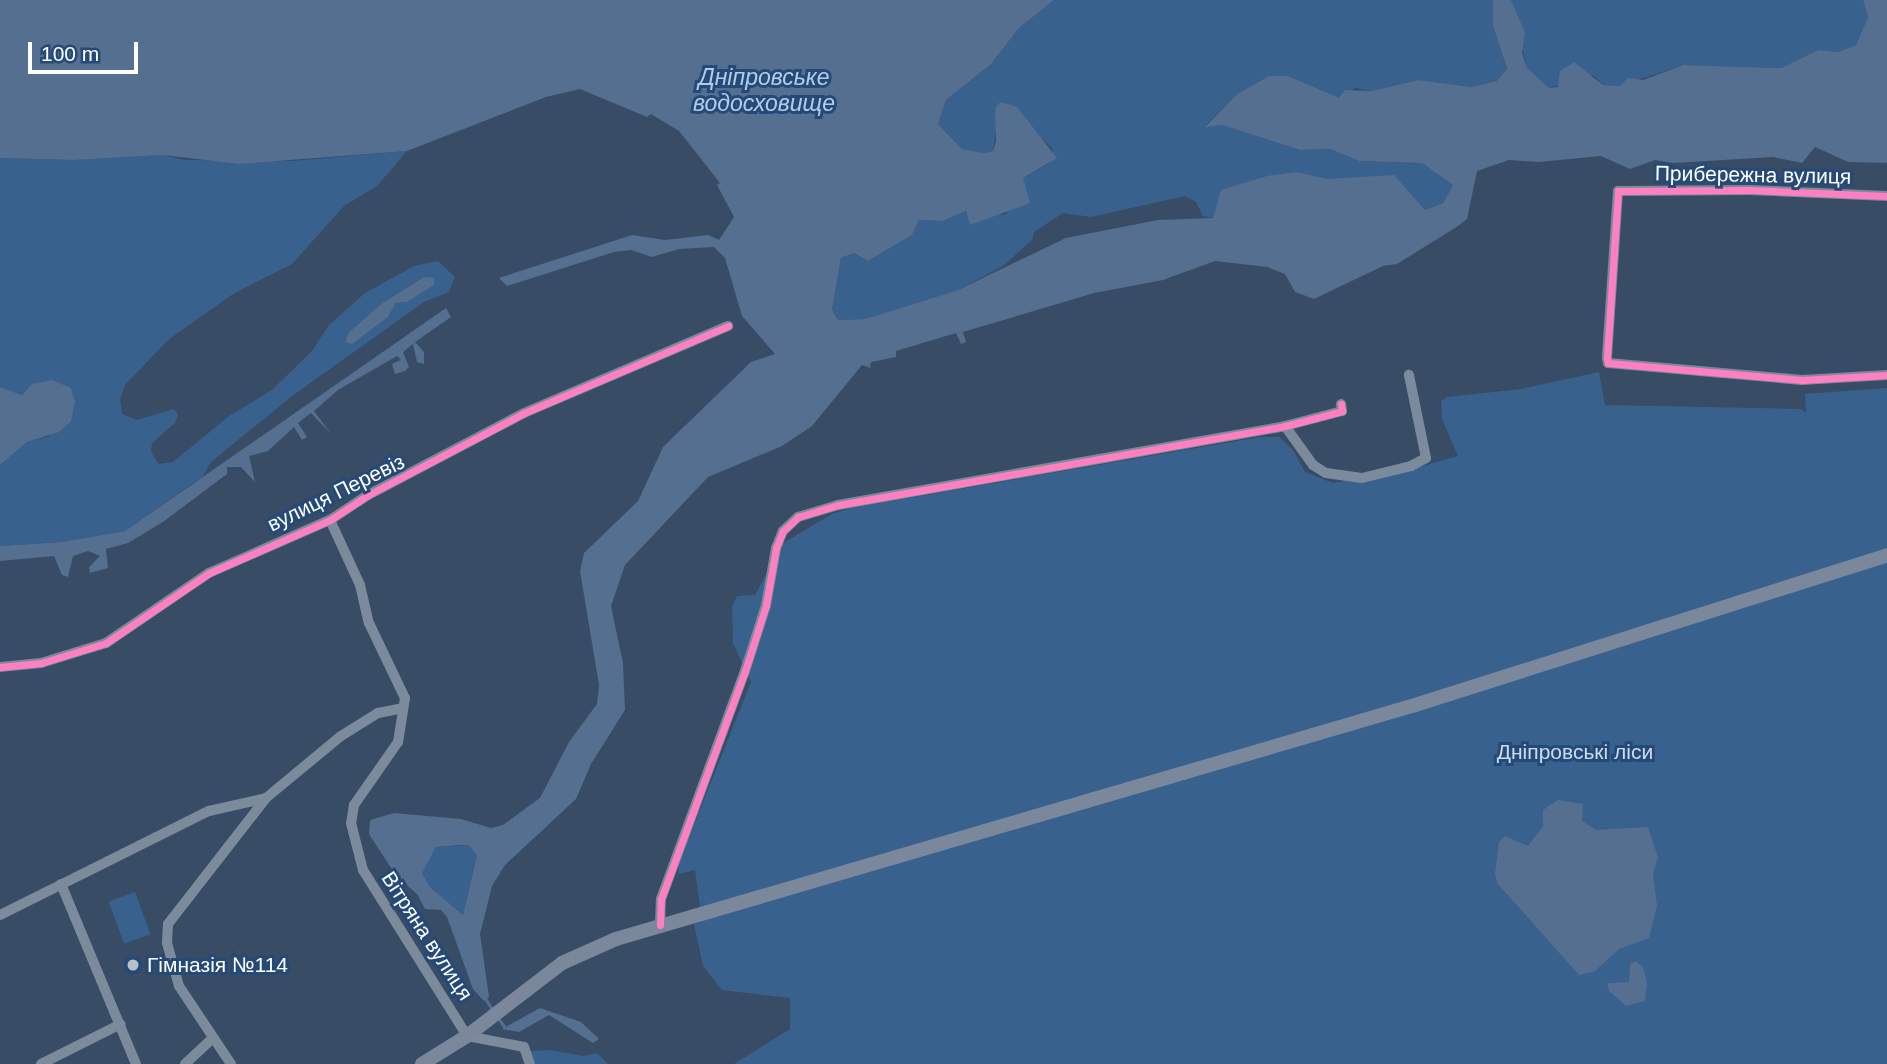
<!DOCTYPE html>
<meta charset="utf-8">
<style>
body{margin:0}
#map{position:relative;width:1887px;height:1064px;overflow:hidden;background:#384c65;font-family:Helvetica,sans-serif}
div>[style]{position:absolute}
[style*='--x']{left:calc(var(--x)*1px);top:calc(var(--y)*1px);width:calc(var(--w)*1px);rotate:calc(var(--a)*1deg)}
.green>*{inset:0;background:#39618e;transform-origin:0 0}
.water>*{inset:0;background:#546f8f}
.stream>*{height:2.5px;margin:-1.25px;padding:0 1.25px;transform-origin:1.25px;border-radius:1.25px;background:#546f8f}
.minor>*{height:10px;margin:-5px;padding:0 5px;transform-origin:5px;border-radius:5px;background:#7c8b9c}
.major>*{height:14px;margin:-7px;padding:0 7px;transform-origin:7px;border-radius:7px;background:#7b889b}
.cycleway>*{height:7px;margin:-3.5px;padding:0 3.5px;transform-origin:3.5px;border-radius:3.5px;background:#ff80c0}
.dots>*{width:19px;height:19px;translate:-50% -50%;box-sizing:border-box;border:4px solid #264a77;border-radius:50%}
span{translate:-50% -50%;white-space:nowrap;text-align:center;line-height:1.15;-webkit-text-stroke:6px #264a77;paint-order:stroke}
.street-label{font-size:21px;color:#fff}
.park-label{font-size:21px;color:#c9dcf2}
.poi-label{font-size:21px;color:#fff}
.left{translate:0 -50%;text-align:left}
.water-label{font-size:23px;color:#b2cdea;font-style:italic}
.scale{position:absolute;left:28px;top:42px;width:110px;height:32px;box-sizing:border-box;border:4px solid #fff;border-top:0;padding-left:9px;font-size:21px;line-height:24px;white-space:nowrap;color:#fff;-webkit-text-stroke:5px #264a77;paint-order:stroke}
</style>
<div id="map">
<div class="green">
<div style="clip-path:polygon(1054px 0,1493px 0,1493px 26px,1507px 70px,1498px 81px,1472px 87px,1418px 80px,1372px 91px,1355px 88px,1339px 99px,1288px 76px,1269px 76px,1237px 94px,1205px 126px,1222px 125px,1300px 150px,1330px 149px,1359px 161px,1422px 163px,1453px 185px,1443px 203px,1425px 210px,1213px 218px,1203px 216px,1196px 202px,1185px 196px,1091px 217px,1063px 213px,1034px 232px,1032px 240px,1003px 266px,958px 290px,865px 319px,838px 320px,832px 310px,841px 258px,854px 253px,868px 261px,912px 235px,919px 220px,944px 221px,966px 211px,971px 225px,988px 215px,1006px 214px,1023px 178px,1048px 164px,1053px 149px,1027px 125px,1024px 115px,997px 123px,993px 151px,984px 153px,962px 149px,938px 124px,946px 100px,991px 64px,1019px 28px)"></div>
<div style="clip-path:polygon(1511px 0,1863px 0,1868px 17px,1856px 45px,1838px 52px,1818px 50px,1781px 68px,1683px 65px,1620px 86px,1603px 85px,1593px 75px,1549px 88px,1527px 69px)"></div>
<div style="clip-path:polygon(evenodd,407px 151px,377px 186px,344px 206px,292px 264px,233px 294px,168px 340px,125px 385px,120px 399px,122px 414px,137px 420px,174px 409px,178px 415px,175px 423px,152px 443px,151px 451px,158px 464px,173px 462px,229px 416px,272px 390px,312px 351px,329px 325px,365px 293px,414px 266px,438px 261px,455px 277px,449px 292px,424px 302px,292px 396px,211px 462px,203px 476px,125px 531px,62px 542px,0 546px,0 465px,27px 442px,50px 436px,33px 384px,22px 395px,0 387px,0 158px,74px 160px,163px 155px,184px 160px,292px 161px,407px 151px,424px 277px,407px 302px,396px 303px,388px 317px,352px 343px,349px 332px,381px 304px,424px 277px)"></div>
<div style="clip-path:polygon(1599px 372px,1605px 405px,1801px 409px,1806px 413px,1805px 394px,1887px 388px,1887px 1064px,734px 1064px,790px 1029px,790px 998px,722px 990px,703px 966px,694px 924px,702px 921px,695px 870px,679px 874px,678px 865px,751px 682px,733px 643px,732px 607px,737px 596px,755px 595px,783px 543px,832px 514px,851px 508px,1260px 437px,1279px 437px,1293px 450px,1305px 472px,1333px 483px,1409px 470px,1458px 456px,1442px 419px,1441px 401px,1447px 397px,1521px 389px)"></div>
<div style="clip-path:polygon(468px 845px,477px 855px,463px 915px,430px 887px,422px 873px,430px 852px,437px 847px)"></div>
<div style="left:135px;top:892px;width:45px;height:28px;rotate:70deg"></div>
<div style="clip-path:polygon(549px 1050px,584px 1056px,597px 1053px,608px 1064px,532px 1064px,530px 1051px)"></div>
</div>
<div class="water">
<div style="clip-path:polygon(evenodd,0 0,1054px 0,1019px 28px,991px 64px,946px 100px,938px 124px,962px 149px,984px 153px,993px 151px,996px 141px,995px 109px,1000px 102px,1017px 107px,1057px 158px,1023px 178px,1030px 203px,970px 225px,966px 211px,943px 221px,919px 220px,912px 235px,868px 261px,854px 253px,841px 258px,832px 310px,838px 320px,865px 319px,958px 290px,1066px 238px,1158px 220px,1213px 218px,1221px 190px,1267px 176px,1297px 172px,1327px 179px,1394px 175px,1425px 210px,1443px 203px,1453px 185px,1422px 163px,1359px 161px,1330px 149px,1300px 150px,1222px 125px,1205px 127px,1237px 94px,1269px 76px,1288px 76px,1339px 98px,1345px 90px,1372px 91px,1418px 80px,1472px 87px,1497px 81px,1507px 69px,1493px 26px,1493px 0,1511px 0,1525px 33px,1522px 53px,1527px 68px,1549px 88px,1558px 87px,1560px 71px,1574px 62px,1603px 85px,1620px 86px,1628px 78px,1643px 80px,1683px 65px,1781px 68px,1818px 50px,1838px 52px,1856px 45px,1868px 17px,1863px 0,1887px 0,1887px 163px,1848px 162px,1815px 147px,1802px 163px,1773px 157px,1673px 163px,1655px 160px,1630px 169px,1601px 156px,1539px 162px,1509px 160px,1477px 171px,1467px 219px,1458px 226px,1397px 264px,1383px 266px,1314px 299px,1295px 292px,1285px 274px,1267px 267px,1215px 261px,1163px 280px,1094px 293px,963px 332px,966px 342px,961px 344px,956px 333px,896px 351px,896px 357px,871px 362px,870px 368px,862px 365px,812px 426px,782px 446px,708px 477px,625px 565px,611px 606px,623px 663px,625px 710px,591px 764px,576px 799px,505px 865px,492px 886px,480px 934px,489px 997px,484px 1001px,473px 989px,447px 917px,441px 910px,425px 909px,417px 894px,397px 877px,369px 834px,370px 820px,394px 813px,461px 819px,491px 828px,503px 825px,540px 798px,569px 742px,597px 704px,599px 685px,580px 571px,584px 553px,638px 501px,663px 447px,751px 362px,775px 354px,742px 316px,725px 258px,714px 247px,679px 249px,652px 257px,631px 250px,614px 252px,507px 286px,499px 278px,632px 235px,665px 240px,708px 235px,719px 240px,734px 217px,717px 185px,720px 183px,679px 131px,651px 114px,647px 117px,580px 89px,546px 97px,407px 151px,239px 164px,163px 155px,74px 160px,0 158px,0 0,460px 845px,468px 845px,477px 855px,463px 915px,430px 887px,422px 873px,436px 847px,460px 845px)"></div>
<div style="clip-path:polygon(424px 277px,434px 278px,434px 285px,407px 302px,396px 303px,388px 317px,352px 344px,345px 342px,349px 332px,381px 304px)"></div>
<div style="clip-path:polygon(446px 308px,451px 317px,415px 342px,424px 352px,424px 364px,417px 362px,413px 344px,403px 352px,409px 367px,405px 371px,395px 374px,392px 364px,401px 360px,397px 356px,338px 390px,314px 411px,331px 434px,311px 413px,298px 423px,307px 437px,302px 440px,294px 427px,268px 451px,249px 456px,255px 482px,241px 467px,227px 467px,227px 474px,163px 522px,128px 543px,106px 549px,108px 568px,90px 573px,89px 567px,100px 556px,88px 551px,73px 556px,68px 577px,62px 575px,54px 556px,0 561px,0 546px,62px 542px,125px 531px)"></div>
<div style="clip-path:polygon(52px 380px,71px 388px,75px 402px,71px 421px,59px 432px,27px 442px,0 465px,0 387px,22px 395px,32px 384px)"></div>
<div style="clip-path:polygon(1558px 800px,1583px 804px,1582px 821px,1596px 830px,1648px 827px,1658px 857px,1653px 874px,1657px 906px,1649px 938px,1619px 949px,1595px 971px,1579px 975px,1497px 883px,1495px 874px,1499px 842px,1505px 836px,1528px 846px,1543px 826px,1543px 810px)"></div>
<div style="clip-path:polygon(1636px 961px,1643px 967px,1647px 983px,1645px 1001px,1626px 1006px,1609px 991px,1607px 983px,1629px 982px,1630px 964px)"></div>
<div style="clip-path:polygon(540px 1008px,581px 1022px,599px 1039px,593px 1043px,549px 1015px,519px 1032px,502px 1029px)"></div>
</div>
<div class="stream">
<div style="--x:486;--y:999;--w:12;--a:59"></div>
<div style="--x:498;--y:1017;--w:11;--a:56"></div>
</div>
<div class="minor">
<div style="--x:1887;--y:196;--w:138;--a:-177.5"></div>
<div style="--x:1749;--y:190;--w:131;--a:179.6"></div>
<div style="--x:1618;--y:191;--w:167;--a:93.8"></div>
<div style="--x:1607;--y:358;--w:5;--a:79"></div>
<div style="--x:1608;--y:363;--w:195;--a:5"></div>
<div style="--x:1802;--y:380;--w:85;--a:-3.4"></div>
<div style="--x:1285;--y:426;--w:48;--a:54.3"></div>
<div style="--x:1313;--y:465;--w:15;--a:32"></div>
<div style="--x:1326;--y:473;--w:36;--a:8"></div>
<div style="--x:1362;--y:478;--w:50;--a:-13.8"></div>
<div style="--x:1411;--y:466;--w:17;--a:-28"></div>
<div style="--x:1426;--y:458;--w:85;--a:-101.6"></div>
<div style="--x:330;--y:520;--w:72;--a:65.2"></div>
<div style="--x:360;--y:585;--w:39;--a:77"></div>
<div style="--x:369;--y:623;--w:83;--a:64.4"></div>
<div style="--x:405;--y:698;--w:45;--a:99"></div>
<div style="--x:398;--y:742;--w:77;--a:124.9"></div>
<div style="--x:354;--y:805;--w:18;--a:99"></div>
<div style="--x:351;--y:823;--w:49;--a:75.7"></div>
<div style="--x:363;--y:870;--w:196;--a:57.9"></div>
<div style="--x:467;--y:1036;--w:58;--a:10.9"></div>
<div style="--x:524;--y:1047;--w:18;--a:71"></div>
<div style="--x:0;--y:667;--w:41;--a:-5.6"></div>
<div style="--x:41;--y:663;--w:68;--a:-17.1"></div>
<div style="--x:106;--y:643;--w:125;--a:-34.2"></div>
<div style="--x:209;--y:573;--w:132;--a:-23.7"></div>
<div style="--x:330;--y:520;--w:45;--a:-33.3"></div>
<div style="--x:368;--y:495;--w:176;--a:-27.7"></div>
<div style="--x:524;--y:413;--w:222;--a:-23.1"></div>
<div style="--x:61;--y:884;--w:195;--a:67.4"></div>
<div style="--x:0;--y:915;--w:233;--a:-26.5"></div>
<div style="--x:209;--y:811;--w:58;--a:-12.8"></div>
<div style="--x:266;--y:798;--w:97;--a:-39.6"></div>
<div style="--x:341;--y:736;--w:44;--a:-31.9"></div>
<div style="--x:378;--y:713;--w:25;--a:-11"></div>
<div style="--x:660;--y:925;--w:26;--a:-88"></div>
<div style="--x:661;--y:899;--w:243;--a:-69.8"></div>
<div style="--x:745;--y:671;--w:69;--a:-72.3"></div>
<div style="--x:766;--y:605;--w:58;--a:-80"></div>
<div style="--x:776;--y:548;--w:18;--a:-68"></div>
<div style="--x:783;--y:531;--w:21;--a:-43"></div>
<div style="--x:798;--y:517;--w:42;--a:-16.7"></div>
<div style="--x:838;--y:505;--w:454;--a:-10"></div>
<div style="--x:1285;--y:426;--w:59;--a:-14.7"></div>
<div style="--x:1342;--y:411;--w:7;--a:-98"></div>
<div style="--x:41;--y:1064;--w:89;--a:-26.6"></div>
<div style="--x:185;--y:1064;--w:37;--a:-43"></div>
<div style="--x:231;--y:1064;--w:94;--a:-123.7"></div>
<div style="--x:179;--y:986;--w:45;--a:-105.6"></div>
<div style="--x:167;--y:943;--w:19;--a:-87"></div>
<div style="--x:168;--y:924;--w:160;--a:-52.1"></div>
</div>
<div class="major">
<div style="--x:422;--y:1064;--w:53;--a:-31.9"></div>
<div style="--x:467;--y:1036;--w:120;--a:-37.5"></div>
<div style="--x:562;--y:963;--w:59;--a:-24"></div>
<div style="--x:616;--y:939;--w:829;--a:-16.32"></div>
<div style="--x:1412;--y:706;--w:498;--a:-17.6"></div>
</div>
<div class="cycleway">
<div style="--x:1887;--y:196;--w:138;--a:-177.5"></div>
<div style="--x:1749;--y:190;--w:131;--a:179.6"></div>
<div style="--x:1618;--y:191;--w:167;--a:93.8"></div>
<div style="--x:1607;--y:358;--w:5;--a:79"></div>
<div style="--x:1608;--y:363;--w:195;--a:5"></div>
<div style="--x:1802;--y:380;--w:85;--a:-3.4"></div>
<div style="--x:0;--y:667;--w:41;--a:-5.6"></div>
<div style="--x:41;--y:663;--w:68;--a:-17.1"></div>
<div style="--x:106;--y:643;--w:125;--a:-34.2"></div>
<div style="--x:209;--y:573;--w:132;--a:-23.7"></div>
<div style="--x:330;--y:520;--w:45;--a:-33.3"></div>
<div style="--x:368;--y:495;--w:176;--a:-27.7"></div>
<div style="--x:524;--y:413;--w:222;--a:-23.1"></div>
<div style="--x:660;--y:925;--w:26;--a:-88"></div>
<div style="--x:661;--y:899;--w:243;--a:-69.8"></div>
<div style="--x:745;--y:671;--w:69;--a:-72.3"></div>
<div style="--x:766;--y:605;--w:58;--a:-80"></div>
<div style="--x:776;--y:548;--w:18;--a:-68"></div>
<div style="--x:783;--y:531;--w:21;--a:-43"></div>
<div style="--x:798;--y:517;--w:42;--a:-16.7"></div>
<div style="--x:838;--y:505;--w:454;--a:-10"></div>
<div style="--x:1285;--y:426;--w:59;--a:-14.7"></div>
<div style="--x:1342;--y:411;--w:7;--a:-98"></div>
</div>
<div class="dots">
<div style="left:133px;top:965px;background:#b9c0c9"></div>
</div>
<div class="street-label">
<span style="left:1753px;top:175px;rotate:1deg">Прибережна вулиця</span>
<span style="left:336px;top:493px;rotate:-26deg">вулиця Перевіз</span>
<span style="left:427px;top:936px;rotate:57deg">Вітряна вулиця</span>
</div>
<div class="park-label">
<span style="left:1575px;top:752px">Дніпровські ліси</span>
</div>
<div class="poi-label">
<span class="left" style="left:147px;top:965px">Гімназія №114</span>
</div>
<div class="water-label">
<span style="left:764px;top:90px">Дніпровське<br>водосховище</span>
</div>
<div class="scale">100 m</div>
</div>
